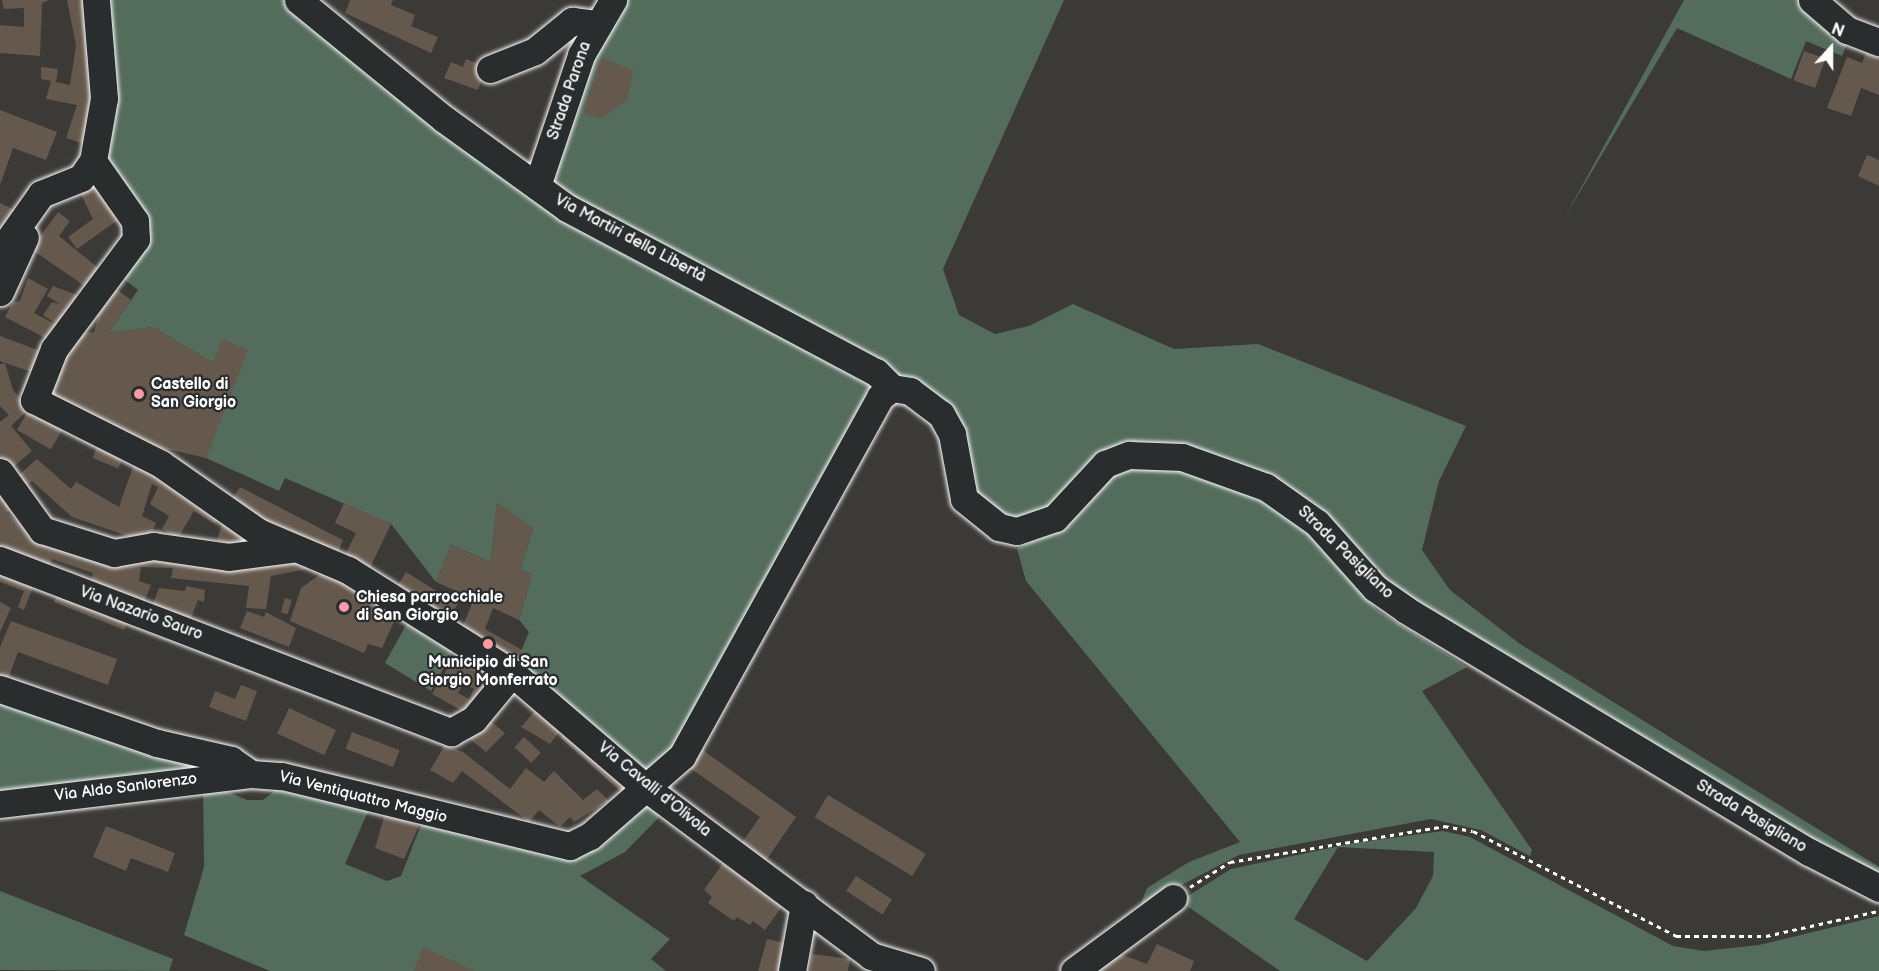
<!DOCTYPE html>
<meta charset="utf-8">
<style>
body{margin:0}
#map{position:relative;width:1879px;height:971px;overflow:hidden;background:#3c3a37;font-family:"Balsamiq Sans",sans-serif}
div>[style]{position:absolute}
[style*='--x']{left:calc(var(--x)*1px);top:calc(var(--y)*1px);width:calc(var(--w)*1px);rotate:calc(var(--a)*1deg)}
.green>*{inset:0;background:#536c5b}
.building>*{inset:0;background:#65584c;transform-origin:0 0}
.path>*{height:3px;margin-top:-1.5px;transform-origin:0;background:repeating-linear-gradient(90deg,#fff 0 4.5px,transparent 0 9px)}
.roads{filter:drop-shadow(0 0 2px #fff) drop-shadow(0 0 2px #fff)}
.minor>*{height:27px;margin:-13.5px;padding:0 13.5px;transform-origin:13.5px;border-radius:13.5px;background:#2a2d2e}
.dots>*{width:16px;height:16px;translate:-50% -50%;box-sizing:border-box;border:3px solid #2a2d2e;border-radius:50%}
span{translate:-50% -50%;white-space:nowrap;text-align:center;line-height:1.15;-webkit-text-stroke:4.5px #2a2d2e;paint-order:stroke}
.street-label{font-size:16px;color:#fff}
.poi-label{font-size:16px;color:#fff;font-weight:700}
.left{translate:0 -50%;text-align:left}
.north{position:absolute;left:1801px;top:18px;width:60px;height:60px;-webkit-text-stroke:4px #2a2d2e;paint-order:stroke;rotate:21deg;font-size:16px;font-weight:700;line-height:24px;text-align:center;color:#fff}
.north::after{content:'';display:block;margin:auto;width:21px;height:27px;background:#fff;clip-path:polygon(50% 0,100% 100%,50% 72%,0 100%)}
</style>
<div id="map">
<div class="green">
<div style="clip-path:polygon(103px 0,286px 0,551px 209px,861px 372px,874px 386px,676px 753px,638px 775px,515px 666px,529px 632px,519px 620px,532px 574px,520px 570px,533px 528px,497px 503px,491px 562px,451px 545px,436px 582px,391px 524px,285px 478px,279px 491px,206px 458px,213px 363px,153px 327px,108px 333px,138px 290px,118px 274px,134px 254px,98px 159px)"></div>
<div style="clip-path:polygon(613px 0,1064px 0,943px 269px,959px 315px,995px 334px,1029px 326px,1073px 304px,1174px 349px,1258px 344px,1466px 426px,1439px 481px,1422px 550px,1450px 590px,1520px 644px,1879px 867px,1879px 879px,1410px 606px,1253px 474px,1130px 448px,1049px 509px,1017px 521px,986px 512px,972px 491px,956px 420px,756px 293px,720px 281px,546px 181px)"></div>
<div style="clip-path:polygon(1684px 0,1812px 0,1849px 39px,1842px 56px,1806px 41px,1791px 79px,1677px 28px,1565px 217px)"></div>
<div style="clip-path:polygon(1165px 465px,1218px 479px,1280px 511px,1314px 537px,1377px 610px,1467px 667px,1422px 691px,1532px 850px,1530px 856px,1481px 830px,1431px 819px,1239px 855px,1168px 892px,1135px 919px,1147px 888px,1189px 862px,1240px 842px,1026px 581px,1017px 549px,1061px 527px,1095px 481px,1123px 466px)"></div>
<div style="clip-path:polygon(410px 618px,454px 649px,431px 691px,385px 663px)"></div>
<div style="clip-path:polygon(0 699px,230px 767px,0 797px)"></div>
<div style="clip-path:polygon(203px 781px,247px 800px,263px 800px,276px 790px,369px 809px,345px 864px,387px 881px,401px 876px,421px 825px,561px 855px,652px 797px,666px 810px,625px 852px,580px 876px,670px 939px,651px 959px,666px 971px,270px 971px,184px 935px,204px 867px)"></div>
<div style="clip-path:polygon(evenodd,1443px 831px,1470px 837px,1673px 946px,1704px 951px,1759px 945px,1879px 916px,1879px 971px,1280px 971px,1180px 901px,1231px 869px,1354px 843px,1443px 831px,1338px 847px,1434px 852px,1433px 876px,1416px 908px,1367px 961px,1294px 919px,1338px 847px)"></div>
<div style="clip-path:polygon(0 891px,173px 959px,169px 971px,0 970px)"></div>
</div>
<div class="building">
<div style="clip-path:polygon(2px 0,49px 0,42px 3px,40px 56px,0 53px,0 25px,24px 27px,24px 8px,4px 9px)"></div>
<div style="clip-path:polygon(67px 0,88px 0,101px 110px,91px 146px,66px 138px,77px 105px,46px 99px,51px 81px,41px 79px,41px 67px,58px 69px,56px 82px,70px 85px,76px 45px)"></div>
<div style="clip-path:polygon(350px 0,393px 0,391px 5px,415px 15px,411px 26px,438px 37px,431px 53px,345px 13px)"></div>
<div style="left:1804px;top:51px;width:23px;height:31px;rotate:20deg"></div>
<div style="clip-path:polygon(1866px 53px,1879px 58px,1879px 95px,1861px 88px,1851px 116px,1827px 108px,1847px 57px,1862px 63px)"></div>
<div style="clip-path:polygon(601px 57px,633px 71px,627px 100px,600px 119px,583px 113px)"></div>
<div style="clip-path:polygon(466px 59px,487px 67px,478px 90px,444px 78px,451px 62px,463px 67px)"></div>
<div style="clip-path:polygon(0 110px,57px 132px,46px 160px,13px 148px,0 185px)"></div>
<div style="clip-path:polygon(1867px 155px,1879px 160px,1879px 186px,1858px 176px)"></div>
<div style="clip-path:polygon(94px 177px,118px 220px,77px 249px,68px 237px,93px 219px,77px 186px)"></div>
<div style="clip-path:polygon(0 203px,17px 211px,0 230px)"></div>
<div style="clip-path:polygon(58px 212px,70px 221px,59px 236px,103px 272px,89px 289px,31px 249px)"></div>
<div style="clip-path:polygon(28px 278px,48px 289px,34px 313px,57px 325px,43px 315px,52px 302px,60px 304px,47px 296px,53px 286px,85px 298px,49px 340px,5px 317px,13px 302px,20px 301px)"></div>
<div style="clip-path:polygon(112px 286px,131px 300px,108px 333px,153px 327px,213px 363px,222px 339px,248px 350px,206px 458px,154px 446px,44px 402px,66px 349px,79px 334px,94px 332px,98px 317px,93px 314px)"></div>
<div style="clip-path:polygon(0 336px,43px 352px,35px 373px,5px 363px,13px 390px,29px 409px,11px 426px,32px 451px,6px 473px,0 465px,0 422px,9px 415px,0 406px,0 364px,5px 363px,0 361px)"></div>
<div style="left:32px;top:404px;width:39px;height:30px;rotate:30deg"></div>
<div style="left:99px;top:442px;width:28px;height:17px;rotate:23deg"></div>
<div style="clip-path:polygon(136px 458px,224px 510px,215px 524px,194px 511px,178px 538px,162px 529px,169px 516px,150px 504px,158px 487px,152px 484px,142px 516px,156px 523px,148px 543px,72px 517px,32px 481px,18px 492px,11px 482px,37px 459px,71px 489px,76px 482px,119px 507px)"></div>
<div style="clip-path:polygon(0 476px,15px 503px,7px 513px,26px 529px,128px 555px,305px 557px,307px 569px,271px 576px,266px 609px,246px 608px,249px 586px,171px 578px,173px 568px,141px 567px,139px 581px,151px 585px,144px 602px,90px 582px,93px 573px,52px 559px,48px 569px,0 549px)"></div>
<div style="clip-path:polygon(240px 487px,343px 540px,337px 555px,229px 504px)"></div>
<div style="clip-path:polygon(497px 502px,533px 528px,520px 570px,532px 574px,519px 620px,493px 608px,485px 629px,522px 650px,515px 666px,459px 635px,474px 599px,436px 582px,451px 545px,491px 562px)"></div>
<div style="clip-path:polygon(344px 503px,391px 524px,369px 570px,344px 557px,356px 533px,335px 523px)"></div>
<div style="clip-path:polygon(225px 515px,266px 553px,217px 540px)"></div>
<div style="clip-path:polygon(0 565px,36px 579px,24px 610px,18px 607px,24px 591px,0 582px)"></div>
<div style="clip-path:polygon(329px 568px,398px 613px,382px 648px,368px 644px,364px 653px,290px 621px,301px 588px)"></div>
<div style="left:406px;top:572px;width:61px;height:20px;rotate:32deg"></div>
<div style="clip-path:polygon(186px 586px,205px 590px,204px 602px,198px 600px,190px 621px,152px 606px,159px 588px,185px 591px)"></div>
<div style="clip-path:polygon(59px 591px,130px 616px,124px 630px,54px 602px)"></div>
<div style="left:285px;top:598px;width:7px;height:15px;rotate:16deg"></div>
<div style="clip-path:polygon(0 602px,11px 608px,0 632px)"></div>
<div style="clip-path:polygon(247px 611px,264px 617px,266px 612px,296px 628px,289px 647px,240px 628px)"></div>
<div style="clip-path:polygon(11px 621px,117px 659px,108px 685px,18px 652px,7px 682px,0 680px,0 647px)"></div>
<div style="clip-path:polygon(evenodd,453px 659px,499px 674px,473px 717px,432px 694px,453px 659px,463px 684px,474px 689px,469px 699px,458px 693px,463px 684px)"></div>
<div style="clip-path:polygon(241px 685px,257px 691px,246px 721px,209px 707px,215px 691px,235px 699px)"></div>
<div style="clip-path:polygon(542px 703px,567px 722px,550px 744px,521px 727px)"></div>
<div style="left:289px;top:708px;width:52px;height:28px;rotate:25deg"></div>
<div style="clip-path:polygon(484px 716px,505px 733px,486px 752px,466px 736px)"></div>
<div style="left:572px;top:725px;width:82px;height:17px;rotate:42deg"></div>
<div style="left:352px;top:732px;width:51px;height:18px;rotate:21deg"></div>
<div style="left:524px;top:737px;width:23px;height:14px;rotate:43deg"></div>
<div style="clip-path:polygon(445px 745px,463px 752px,510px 789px,526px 768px,544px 782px,554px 771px,583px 800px,597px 789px,609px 801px,574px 822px,570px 817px,560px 827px,539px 810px,529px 822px,462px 771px,453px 783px,430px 770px)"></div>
<div style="clip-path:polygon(700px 748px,796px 817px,763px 865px,738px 848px,760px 817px,687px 766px)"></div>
<div style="left:828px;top:795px;width:114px;height:26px;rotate:31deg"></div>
<div style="clip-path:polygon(385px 814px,419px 826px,404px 859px,375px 848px)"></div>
<div style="clip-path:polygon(106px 826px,175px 853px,168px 872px,131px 858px,126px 871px,93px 857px)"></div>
<div style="clip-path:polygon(723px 863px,786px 901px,765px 930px,753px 921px,750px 925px,737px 917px,734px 921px,708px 903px,712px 897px,704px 890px)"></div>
<div style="left:856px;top:876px;width:43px;height:18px;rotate:33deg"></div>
<div style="clip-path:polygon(767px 939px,790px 944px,787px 971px,758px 971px)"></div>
<div style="clip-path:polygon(1157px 944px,1194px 961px,1190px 971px,1096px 971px,1117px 953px,1147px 964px)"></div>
<div style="clip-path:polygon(423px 947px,475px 971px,414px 971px)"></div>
<div style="clip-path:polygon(812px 954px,850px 959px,848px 971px,810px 971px)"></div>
</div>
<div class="path">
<div style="--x:1190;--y:887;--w:47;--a:-32"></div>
<div style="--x:1230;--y:862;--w:217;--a:-9.5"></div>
<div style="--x:1444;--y:826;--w:29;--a:10"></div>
<div style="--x:1473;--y:831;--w:229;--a:27.3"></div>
<div style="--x:1676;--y:936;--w:90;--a:0"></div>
<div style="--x:1766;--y:936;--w:115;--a:-12.6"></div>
</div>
<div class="roads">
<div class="minor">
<div style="--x:298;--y:0;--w:188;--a:39.2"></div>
<div style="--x:444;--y:119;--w:152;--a:35.9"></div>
<div style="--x:567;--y:208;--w:350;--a:28"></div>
<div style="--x:876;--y:372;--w:23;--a:45"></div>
<div style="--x:1812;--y:0;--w:46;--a:40.6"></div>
<div style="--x:1847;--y:30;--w:34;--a:21"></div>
<div style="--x:490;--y:69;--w:48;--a:-21.8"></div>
<div style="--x:535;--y:51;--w:48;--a:-39"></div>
<div style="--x:572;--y:21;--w:24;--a:7"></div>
<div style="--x:93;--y:161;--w:73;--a:55"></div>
<div style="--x:135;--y:221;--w:18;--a:87"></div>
<div style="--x:136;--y:239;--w:137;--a:126.7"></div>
<div style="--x:54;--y:349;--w:55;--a:111.4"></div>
<div style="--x:34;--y:400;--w:142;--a:26.7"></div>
<div style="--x:161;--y:464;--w:118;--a:35"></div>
<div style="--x:258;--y:532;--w:98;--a:22.9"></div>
<div style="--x:348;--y:570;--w:194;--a:32.1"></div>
<div style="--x:512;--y:673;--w:177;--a:40.6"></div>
<div style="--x:646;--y:788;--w:281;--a:36.7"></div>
<div style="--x:871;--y:956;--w:52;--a:16.7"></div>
<div style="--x:537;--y:186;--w:138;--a:-71.4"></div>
<div style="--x:581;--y:55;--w:64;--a:-59.8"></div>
<div style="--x:0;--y:252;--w:71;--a:-54.7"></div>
<div style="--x:41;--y:194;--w:43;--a:-21.8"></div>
<div style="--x:81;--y:178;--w:21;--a:-55"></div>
<div style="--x:93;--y:161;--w:64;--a:-80.1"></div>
<div style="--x:104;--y:98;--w:98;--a:-94.7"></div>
<div style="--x:0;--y:292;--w:60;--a:-65.6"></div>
<div style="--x:892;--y:388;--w:18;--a:9"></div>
<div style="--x:910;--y:391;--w:39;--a:37"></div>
<div style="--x:941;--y:414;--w:23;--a:61"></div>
<div style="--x:952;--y:434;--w:66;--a:79.5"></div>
<div style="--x:964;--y:499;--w:45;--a:38.7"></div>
<div style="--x:999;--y:527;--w:18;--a:13"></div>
<div style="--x:1017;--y:531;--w:40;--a:-18.9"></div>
<div style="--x:1055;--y:518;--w:74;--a:-47.2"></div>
<div style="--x:1105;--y:464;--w:26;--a:-21"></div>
<div style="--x:1129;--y:455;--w:53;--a:2.2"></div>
<div style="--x:1182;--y:457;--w:89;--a:19.7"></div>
<div style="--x:1266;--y:487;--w:62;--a:35.2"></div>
<div style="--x:1317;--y:523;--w:87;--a:48.3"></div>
<div style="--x:1375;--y:588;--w:38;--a:35"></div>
<div style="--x:1406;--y:610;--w:470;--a:31"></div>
<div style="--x:1809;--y:852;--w:79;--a:27.2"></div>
<div style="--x:0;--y:472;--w:72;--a:54.1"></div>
<div style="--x:42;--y:530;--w:76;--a:17.7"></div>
<div style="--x:114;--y:553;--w:40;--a:-10"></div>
<div style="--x:153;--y:546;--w:76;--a:8.3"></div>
<div style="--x:228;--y:557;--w:64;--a:-7.2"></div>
<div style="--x:0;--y:560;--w:483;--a:20.9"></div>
<div style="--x:451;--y:732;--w:26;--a:-29"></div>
<div style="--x:474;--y:719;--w:60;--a:-50.4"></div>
<div style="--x:0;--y:689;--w:166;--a:19"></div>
<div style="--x:157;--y:743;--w:76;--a:12.9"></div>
<div style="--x:231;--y:760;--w:24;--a:35"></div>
<div style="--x:251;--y:774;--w:31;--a:4"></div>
<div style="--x:282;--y:776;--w:296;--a:13.7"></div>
<div style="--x:570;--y:846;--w:22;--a:-27"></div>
<div style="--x:590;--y:836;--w:122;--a:-41"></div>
<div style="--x:682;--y:756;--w:410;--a:-61.1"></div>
<div style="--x:880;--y:397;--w:15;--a:-37"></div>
<div style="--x:0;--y:804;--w:253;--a:-6.8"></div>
<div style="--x:792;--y:971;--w:68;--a:-79.8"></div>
<div style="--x:1074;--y:971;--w:123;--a:-36.4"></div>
</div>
</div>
<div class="dots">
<div style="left:139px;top:394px;background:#ff9aa2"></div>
<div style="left:344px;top:607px;background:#ff9aa2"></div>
<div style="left:488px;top:644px;background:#ff9aa2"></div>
</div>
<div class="street-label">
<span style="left:570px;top:91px;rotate:-71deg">Strada Parona</span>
<span style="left:630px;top:239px;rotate:28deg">Via Martiri della Libertà</span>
<span style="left:1345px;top:553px;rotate:44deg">Strada Pasigliano</span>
<span style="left:141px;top:614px;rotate:20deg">Via Nazario Sauro</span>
<span style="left:126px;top:788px;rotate:-7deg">Via Aldo Sanlorenzo</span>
<span style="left:654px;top:790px;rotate:39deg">Via Cavalli d'Olivola</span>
<span style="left:363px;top:798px;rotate:14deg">Via Ventiquattro Maggio</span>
<span style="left:1751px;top:817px;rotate:31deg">Strada Pasigliano</span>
</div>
<div class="poi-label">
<span class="left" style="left:151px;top:394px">Castello di<br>San Giorgio</span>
<span class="left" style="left:356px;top:607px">Chiesa parrocchiale<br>di San Giorgio</span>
<span style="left:488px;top:672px">Municipio di San<br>Giorgio Monferrato</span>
</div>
<div class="north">N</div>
</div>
